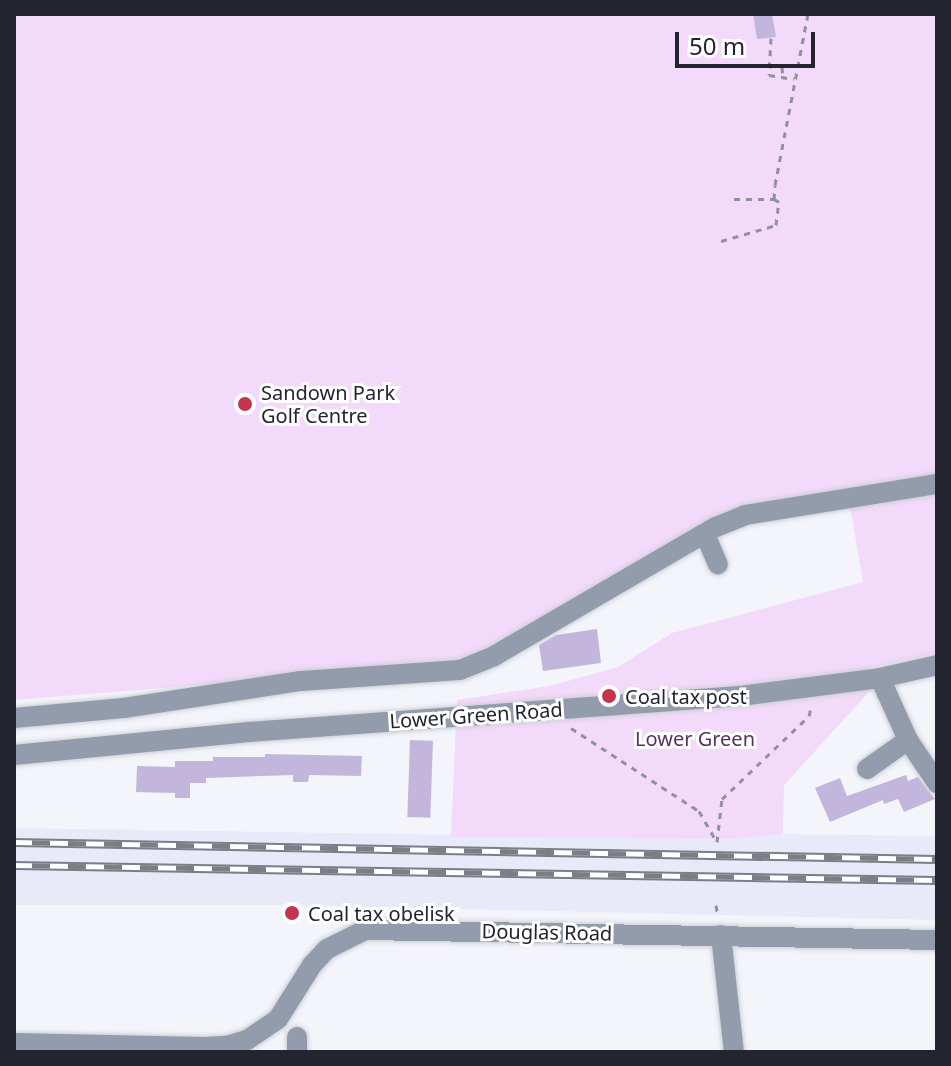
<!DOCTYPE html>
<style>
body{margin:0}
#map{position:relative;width:951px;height:1066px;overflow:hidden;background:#f4f4fb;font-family:"Noto Sans",sans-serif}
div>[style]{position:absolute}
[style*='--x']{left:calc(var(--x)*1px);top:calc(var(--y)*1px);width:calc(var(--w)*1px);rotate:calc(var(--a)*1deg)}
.built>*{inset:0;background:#e8eafa}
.green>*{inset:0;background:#f3d9fa}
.building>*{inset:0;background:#c3b6dd;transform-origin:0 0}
.path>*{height:3px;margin-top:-1.5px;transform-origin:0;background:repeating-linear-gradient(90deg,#91919b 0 6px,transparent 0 12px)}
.roads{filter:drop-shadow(0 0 2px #cecfd6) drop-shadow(0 0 2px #cecfd6)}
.minor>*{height:20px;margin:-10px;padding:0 10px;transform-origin:10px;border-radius:10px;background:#939cac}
.rail>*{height:9px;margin-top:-4.5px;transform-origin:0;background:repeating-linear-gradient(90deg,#fff 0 18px,#7d7d87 0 36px);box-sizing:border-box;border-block:2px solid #7d7d87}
.dots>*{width:22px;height:22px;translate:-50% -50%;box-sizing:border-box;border:4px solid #fff;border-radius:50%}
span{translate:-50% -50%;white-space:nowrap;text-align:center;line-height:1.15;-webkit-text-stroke:6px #fff;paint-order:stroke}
.poi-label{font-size:20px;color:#232430}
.left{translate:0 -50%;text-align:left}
.street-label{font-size:20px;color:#232430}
.park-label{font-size:20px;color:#56325f}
.frame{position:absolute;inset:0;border:16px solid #232430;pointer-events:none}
.scale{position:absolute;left:675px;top:32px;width:140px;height:36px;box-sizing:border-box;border:4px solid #232430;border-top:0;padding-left:10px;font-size:24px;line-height:28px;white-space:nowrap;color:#232430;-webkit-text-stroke:6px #fff;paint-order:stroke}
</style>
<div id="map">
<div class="built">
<div style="clip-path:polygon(14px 828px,734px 839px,783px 834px,937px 836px,937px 920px,286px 905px,14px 905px)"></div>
</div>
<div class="green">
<div style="clip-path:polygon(14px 14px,937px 14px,937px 479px,736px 509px,477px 654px,426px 667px,14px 700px)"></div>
<div style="clip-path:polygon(937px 494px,937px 653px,868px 668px,868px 693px,784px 785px,783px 834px,734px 839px,451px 837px,457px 700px,550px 686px,618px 667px,672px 633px,863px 582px,850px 506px)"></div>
</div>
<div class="building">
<div style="clip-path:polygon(753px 14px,772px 14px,776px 37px,757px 39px)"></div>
<div style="clip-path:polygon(597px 629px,601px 663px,543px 671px,539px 645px,556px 635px)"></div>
<div style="left:410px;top:740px;width:23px;height:77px;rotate:2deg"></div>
<div style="clip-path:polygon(265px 754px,362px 756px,361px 776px,309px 775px,308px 782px,293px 782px,293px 775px,206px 778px,206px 783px,190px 783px,190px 798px,175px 798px,175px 793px,136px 792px,137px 766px,175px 767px,175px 761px,213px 761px,213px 757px,265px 757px)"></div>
<div style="clip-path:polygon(906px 775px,908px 781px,918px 777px,935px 799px,904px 812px,898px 799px,884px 804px,883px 800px,830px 822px,815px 788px,840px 778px,847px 796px)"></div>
</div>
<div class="path">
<div style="--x:771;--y:38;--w:37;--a:93"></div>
<div style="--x:769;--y:75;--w:25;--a:9"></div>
<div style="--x:782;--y:67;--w:10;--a:84"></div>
<div style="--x:734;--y:199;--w:40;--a:0"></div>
<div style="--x:721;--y:241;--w:57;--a:-16.2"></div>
<div style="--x:776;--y:225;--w:23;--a:-83"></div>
<div style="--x:779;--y:202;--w:6;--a:-149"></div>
<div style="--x:774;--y:199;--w:14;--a:-86"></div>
<div style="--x:775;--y:185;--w:174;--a:-79.1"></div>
<div style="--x:571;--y:728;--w:153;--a:33"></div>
<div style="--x:699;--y:811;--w:36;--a:60"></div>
<div style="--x:717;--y:842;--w:43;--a:-83.4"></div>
<div style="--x:722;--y:799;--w:120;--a:-43.7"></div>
<div style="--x:809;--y:716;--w:8;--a:-76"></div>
<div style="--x:716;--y:905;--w:11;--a:80"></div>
</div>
<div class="roads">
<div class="minor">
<div style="--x:705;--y:534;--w:33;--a:67"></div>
<div style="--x:880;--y:678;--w:68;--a:65.7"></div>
<div style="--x:908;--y:740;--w:52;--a:56"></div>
<div style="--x:14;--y:718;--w:110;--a:-5.2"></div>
<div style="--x:124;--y:708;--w:179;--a:-8.7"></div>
<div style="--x:301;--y:681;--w:159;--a:-4"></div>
<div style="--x:460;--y:670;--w:37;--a:-22"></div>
<div style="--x:494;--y:656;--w:257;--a:-30.2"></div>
<div style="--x:716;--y:527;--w:31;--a:-22"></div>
<div style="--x:745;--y:515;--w:194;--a:-9.2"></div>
<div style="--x:14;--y:755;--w:236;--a:-5.6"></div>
<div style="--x:249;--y:732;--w:492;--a:-4.2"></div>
<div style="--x:740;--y:696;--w:141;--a:-7.3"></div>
<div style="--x:880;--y:678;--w:58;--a:-12.8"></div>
<div style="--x:867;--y:769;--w:50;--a:-35.3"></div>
<div style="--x:721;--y:935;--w:118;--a:83.7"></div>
<div style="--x:14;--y:1043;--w:190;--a:1.2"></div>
<div style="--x:204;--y:1047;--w:22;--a:-3"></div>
<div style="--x:226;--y:1046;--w:22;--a:-16"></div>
<div style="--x:247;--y:1040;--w:37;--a:-34"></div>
<div style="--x:278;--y:1019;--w:64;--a:-57.8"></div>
<div style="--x:312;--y:965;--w:22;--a:-47"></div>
<div style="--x:327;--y:949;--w:42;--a:-26.6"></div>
<div style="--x:365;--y:930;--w:572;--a:1"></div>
<div style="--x:297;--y:1052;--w:15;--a:-90"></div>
</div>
</div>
<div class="rail">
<div style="--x:14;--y:842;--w:923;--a:1.06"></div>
<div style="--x:14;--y:865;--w:923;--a:0.93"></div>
</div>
<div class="dots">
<div style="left:245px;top:404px;background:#c5344e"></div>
<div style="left:609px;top:696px;background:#c5344e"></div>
<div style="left:292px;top:913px;background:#c5344e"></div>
</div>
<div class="poi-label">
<span class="left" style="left:261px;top:404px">Sandown Park<br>Golf Centre</span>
<span class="left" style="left:625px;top:696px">Coal tax post</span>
<span class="left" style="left:308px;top:913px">Coal tax obelisk</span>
</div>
<div class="street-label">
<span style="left:476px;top:715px;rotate:-4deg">Lower Green Road</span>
<span style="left:547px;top:932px;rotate:1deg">Douglas Road</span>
</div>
<div class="park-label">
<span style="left:695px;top:738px">Lower Green</span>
</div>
<div class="frame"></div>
<div class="scale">50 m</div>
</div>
